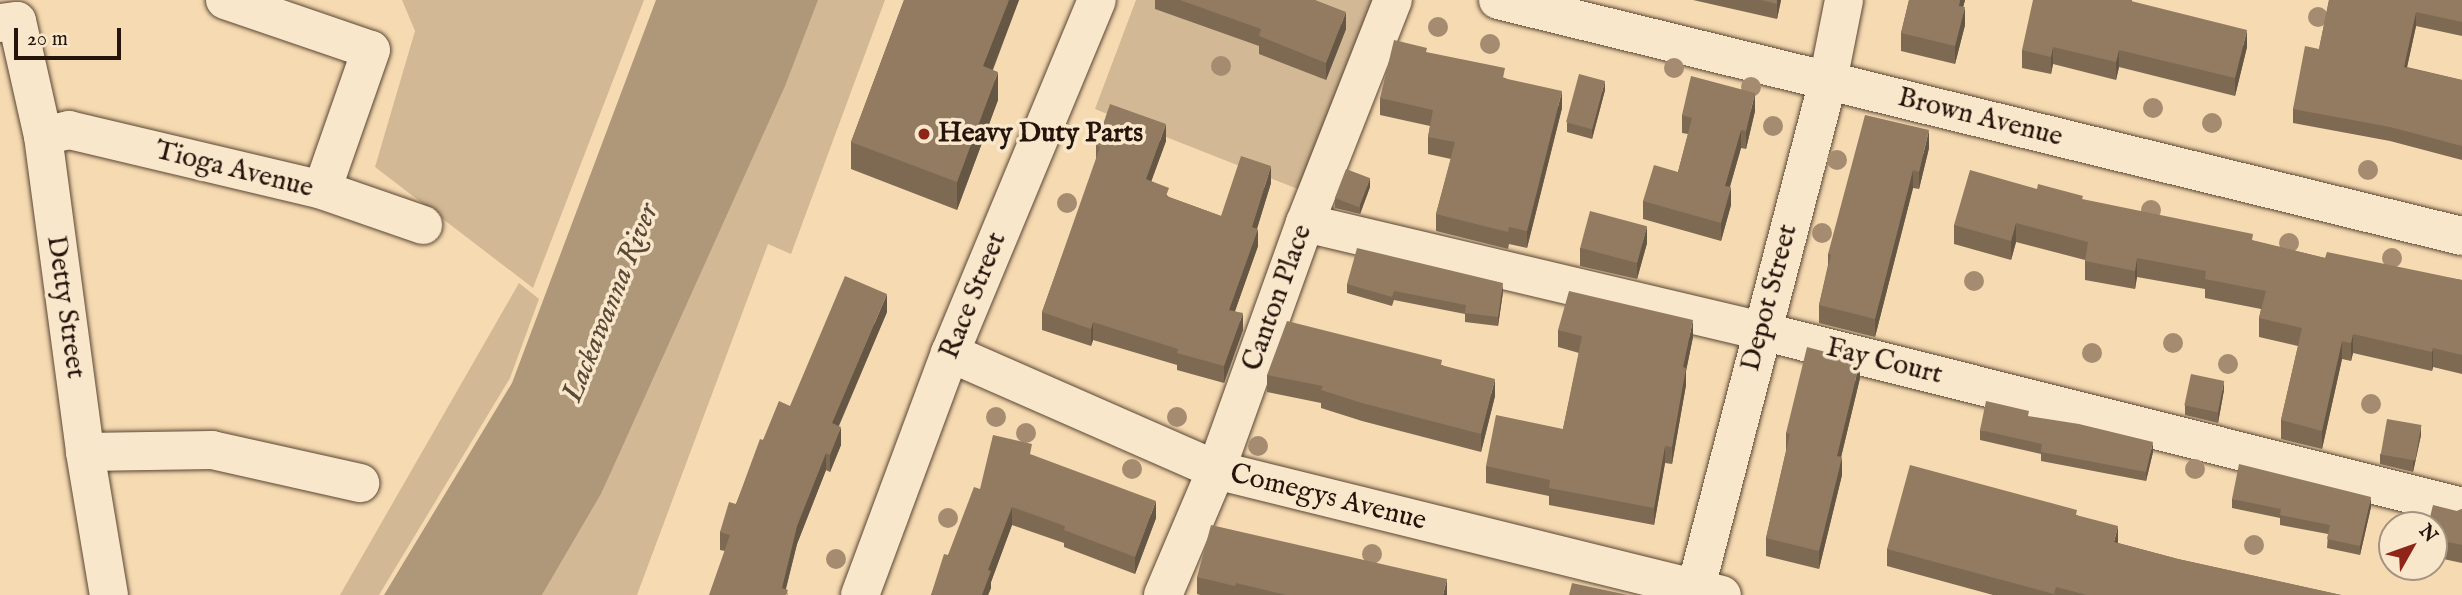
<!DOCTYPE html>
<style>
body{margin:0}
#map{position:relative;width:2462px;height:595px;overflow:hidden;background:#f6dab1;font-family:"IM FELL English",serif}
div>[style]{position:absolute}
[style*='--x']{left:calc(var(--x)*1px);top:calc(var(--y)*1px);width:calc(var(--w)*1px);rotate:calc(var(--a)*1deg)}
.green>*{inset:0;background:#d2b895}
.water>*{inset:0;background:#af9779}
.roads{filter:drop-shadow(0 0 2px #594634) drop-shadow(0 0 2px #594634)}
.minor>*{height:38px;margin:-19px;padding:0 19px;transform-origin:19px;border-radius:19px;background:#f9e7cc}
.trees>*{width:20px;height:20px;margin:-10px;border-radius:50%;background:#a58c70}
.wall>*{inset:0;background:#7e6a53}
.shaded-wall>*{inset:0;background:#665644}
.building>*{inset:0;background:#927b61;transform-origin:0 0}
.dots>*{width:19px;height:19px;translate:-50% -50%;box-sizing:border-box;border:4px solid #f9e7cc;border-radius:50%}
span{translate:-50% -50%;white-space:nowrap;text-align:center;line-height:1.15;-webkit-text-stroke:7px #f9e7cc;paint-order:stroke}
.street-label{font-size:28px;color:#25140b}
.poi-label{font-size:28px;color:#25140b;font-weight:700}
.left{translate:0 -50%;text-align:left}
.water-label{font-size:30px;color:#5c4837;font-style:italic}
.north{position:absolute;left:2378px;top:511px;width:70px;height:70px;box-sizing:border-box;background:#f9e7cc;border:2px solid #a4937f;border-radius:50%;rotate:50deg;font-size:19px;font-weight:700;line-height:28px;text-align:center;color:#25140b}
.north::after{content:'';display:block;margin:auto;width:24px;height:32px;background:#8f2418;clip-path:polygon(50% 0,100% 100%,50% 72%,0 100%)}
.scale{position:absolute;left:14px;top:28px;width:107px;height:32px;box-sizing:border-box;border:4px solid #25140b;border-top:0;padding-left:9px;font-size:21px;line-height:24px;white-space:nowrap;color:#25140b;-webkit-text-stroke:5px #f9e7cc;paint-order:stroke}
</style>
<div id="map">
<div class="green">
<div style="clip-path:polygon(402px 0,644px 0,533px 288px,375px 167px,415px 31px)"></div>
<div style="clip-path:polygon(809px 0,885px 0,791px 254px,768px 244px,637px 595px,542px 595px,601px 494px)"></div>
<div style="clip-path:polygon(1136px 0,1375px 0,1303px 191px,1095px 109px)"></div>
<div style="clip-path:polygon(519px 283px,539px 299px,510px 378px,379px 595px,340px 595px)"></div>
</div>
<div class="water">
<div style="clip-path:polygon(656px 0,818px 0,785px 86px,601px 494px,542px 595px,384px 595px,512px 383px)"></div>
</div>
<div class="roads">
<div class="minor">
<div style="--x:225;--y:0;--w:154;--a:18.9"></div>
<div style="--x:371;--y:50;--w:148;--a:109.3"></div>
<div style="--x:1498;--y:0;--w:992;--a:13.76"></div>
<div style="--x:0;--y:23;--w:17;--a:-7"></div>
<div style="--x:17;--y:21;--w:118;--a:77.3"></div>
<div style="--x:43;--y:136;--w:319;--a:82.4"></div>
<div style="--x:85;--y:452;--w:145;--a:80.5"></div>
<div style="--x:43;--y:136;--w:27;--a:-13"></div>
<div style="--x:69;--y:130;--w:260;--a:13.3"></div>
<div style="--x:322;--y:190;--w:107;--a:19.1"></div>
<div style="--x:1305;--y:223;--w:469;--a:13.3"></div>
<div style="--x:1761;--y:331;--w:723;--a:14.09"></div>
<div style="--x:950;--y:353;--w:291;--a:23.7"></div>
<div style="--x:1216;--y:470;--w:521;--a:13.88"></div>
<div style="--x:85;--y:452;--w:127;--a:-0.9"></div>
<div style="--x:212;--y:450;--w:152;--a:12.6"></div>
<div style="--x:860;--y:595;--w:258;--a:-69.6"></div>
<div style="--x:950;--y:353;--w:382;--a:-67.4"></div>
<div style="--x:1163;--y:595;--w:136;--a:-67"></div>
<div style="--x:1216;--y:470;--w:263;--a:-70.2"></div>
<div style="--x:1305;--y:223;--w:240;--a:-68.5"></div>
<div style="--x:1694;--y:595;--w:531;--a:-75.39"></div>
<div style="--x:1828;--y:81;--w:83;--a:-78.8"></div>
</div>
</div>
<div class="trees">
<div style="left:2318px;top:17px"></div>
<div style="left:1438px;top:27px"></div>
<div style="left:1490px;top:44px"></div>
<div style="left:1221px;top:66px"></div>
<div style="left:1674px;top:68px"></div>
<div style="left:1751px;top:87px"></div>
<div style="left:2153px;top:108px"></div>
<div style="left:2212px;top:123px"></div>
<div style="left:1773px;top:126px"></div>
<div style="left:1837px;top:160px"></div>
<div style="left:2368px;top:170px"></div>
<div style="left:1067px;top:203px"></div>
<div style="left:2151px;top:210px"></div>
<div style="left:1822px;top:233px"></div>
<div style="left:2289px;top:243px"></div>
<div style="left:2392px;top:258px"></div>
<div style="left:1974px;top:281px"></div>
<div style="left:2173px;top:343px"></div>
<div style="left:2092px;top:353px"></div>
<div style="left:2228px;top:364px"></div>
<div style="left:2371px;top:404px"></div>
<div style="left:996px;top:417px"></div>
<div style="left:1177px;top:417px"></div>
<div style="left:1026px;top:433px"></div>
<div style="left:1258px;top:446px"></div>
<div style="left:1132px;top:469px"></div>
<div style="left:2195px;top:469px"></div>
<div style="left:948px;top:518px"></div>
<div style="left:2254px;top:545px"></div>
<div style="left:1372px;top:554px"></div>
<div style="left:836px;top:559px"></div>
</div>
<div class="wall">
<div style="clip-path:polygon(904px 0,1019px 0,993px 70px,998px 100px,957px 210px,851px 169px,851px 142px)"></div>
<div style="clip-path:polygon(1155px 0,1315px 0,1346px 29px,1326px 80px,1259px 54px,1259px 46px,1155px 9px)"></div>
<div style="clip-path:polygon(1693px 0,1781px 0,1777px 19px)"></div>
<div style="clip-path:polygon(1909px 0,1965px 0,1963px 7px,1965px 25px,1955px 64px,1901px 51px,1901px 33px)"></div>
<div style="clip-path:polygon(2132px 0,2132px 2px,2247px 47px,2235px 96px,2119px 67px,2116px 80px,2053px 64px,2051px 74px,2022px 68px,2022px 50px)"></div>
<div style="clip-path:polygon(2329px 0,2462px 0,2462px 36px,2416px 26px,2407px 67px,2462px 80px,2462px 160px,2390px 141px,2293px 123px,2293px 109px,2319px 49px)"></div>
<div style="clip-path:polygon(1427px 53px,1505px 78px,1562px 108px,1527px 248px,1509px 244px,1508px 249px,1436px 231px,1436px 214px,1451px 159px,1428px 154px,1428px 137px,1430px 126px,1380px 115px,1380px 98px)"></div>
<div style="clip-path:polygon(1605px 90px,1592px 139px,1567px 132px,1567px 123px)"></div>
<div style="clip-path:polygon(1755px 111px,1746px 149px,1741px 148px,1730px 187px,1731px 205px,1721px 241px,1643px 219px,1643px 201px,1678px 172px,1688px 134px,1682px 133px,1682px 115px)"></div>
<div style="clip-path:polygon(1166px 141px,1151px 181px,1169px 197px,1221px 216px,1271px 183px,1257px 229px,1258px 246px,1235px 311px,1243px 330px,1224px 383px,1177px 370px,1177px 365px,1093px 340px,1091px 346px,1042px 330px,1042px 312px,1096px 161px,1096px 145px)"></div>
<div style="clip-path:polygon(1929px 148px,1919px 189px,1913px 188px,1875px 337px,1819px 323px,1819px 305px,1828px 265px,1828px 254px)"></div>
<div style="clip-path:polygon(1370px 187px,1360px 214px,1335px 208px,1335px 198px)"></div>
<div style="clip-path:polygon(2037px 189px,2325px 258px,2462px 280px,2462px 374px,2433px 367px,2432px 371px,2353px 353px,2351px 361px,2342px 359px,2322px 449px,2281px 439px,2281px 420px,2298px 346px,2259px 337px,2259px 318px,2261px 309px,2205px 298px,2205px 289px,2137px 277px,2135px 289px,2085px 280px,2085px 260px,2016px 242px,2011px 260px,1954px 244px,1954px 225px)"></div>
<div style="clip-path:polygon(1647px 243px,1637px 279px,1580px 266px,1580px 248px)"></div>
<div style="clip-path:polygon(1347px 284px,1503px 292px,1498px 326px,1465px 322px,1465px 314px,1394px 300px,1392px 306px,1347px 293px)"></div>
<div style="clip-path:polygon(887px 312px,839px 426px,841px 445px,830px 472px,826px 470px,797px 544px,786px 589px,788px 595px,725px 551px,720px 550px,720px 532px,736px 504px,763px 440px,790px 406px)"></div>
<div style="clip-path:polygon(1558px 330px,1693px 337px,1686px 371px,1686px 385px,1672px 464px,1665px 463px,1654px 525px,1549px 505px,1549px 496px,1486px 483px,1486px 466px,1563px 429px,1579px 353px,1558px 347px)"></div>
<div style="clip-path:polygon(1442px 365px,1495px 396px,1481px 452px,1362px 421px,1321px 408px,1321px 403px,1267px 392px,1267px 375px)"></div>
<div style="clip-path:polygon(1860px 378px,1841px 457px,1842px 475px,1819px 569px,1766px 556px,1766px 538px,1786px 451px,1786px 433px)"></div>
<div style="clip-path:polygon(2224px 390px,2218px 423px,2185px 415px,2185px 405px)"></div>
<div style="clip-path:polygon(1980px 430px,2153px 452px,2146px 481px,2041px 461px,2041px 454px,1980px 440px)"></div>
<div style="clip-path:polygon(2421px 435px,2413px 472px,2380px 464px,2380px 454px)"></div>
<div style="clip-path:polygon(1032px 455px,1156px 518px,1135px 574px,1064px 547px,1064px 543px,1012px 525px,991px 582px,991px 588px,988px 595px,931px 595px,948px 555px)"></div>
<div style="clip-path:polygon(2232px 499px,2371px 507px,2360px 555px,2327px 548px,2328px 534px,2280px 525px,2280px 518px,2232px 508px)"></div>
<div style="clip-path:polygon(2462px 509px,2462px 563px,2434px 557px,2434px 525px,2457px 511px)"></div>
<div style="clip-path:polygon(2077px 515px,2118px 543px,2178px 559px,2341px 595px,1993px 595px,1887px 566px,1887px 549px)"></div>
<div style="clip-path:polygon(1197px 577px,1447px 595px,1200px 595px,1197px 594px)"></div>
</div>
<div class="shaded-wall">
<div style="clip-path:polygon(1009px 0,1019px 0,983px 94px,983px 66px)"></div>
<div style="clip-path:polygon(1777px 0,1781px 0,1777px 19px)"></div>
<div style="clip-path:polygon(1960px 0,1965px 0,1959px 23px,1959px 6px)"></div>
<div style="clip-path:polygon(1965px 7px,1965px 25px,1955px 64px,1955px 46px)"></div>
<div style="clip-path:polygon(1346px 12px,1346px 29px,1326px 80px,1326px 63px)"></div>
<div style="clip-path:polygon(2416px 12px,2416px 26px,2404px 81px,2404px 67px)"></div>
<div style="clip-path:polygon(2247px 30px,2247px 47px,2235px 96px,2235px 78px)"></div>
<div style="clip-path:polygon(2053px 47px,2053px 64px,2051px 74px,2051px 57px)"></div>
<div style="clip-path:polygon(2119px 50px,2119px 67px,2116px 80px,2116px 62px)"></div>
<div style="clip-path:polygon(998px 72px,998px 100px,957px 210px,957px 182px)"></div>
<div style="clip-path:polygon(1605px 81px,1605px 90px,1592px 139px,1592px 130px)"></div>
<div style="clip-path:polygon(1562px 91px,1562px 108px,1527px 248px,1527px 231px)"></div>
<div style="clip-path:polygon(1755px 93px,1755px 111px,1746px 149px,1746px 131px)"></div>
<div style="clip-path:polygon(1166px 124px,1166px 141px,1146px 196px,1146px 179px)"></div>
<div style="clip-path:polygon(1741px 130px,1741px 148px,1725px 203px,1725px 186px)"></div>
<div style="clip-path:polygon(1929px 130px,1929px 148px,1919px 189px,1919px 172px)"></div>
<div style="clip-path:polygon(1271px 166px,1271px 183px,1252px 244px,1252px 227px)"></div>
<div style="clip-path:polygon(1913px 170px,1913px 188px,1875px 337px,1875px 319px)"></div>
<div style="clip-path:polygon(1370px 178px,1370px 187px,1360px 214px,1360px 204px)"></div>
<div style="clip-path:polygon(1731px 187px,1731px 205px,1721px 241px,1721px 223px)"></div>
<div style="clip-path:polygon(2016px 223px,2016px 242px,2011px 260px,2011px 241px)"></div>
<div style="clip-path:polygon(1647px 226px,1647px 243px,1637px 279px,1637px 262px)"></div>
<div style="clip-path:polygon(1258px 229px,1258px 246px,1229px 328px,1229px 310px)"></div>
<div style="clip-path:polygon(2137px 258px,2137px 277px,2135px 289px,2135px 271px)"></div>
<div style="clip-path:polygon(1503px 283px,1503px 292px,1498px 326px,1498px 317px)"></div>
<div style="clip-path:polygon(887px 294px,887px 312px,832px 441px,832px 423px)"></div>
<div style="clip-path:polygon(1243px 313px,1243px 330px,1224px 383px,1224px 366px)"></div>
<div style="clip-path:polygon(1693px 320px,1693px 337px,1686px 371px,1686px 385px,1672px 464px,1672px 447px,1683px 367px)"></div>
<div style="clip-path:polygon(1093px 322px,1093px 340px,1091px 346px,1091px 329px)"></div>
<div style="clip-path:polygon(2353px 334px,2353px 353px,2351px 361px,2351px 343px)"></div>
<div style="clip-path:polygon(2342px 341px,2342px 359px,2322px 449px,2322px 431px)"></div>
<div style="clip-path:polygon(2433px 348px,2433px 367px,2432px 371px,2432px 352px)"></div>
<div style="clip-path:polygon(1860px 361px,1860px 378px,1837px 474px,1837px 456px)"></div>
<div style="clip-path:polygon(1495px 379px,1495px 396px,1481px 452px,1481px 434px)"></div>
<div style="clip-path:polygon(2224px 381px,2224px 390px,2218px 423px,2218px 414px)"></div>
<div style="clip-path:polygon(2421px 425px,2421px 435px,2413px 472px,2413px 463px)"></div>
<div style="clip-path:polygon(841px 427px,841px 445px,830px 472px,830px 455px)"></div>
<div style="clip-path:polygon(2153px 442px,2153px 452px,2146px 481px,2146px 472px)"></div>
<div style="clip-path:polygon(1665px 446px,1665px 463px,1654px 525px,1654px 508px)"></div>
<div style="clip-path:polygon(826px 453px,826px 470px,797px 544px,784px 595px,782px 588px,797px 526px)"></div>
<div style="clip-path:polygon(1842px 457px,1842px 475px,1819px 569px,1819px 551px)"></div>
<div style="clip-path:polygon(2371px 497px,2371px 507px,2360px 555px,2360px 546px)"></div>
<div style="clip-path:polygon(1156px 501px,1156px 518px,1135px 574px,1135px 557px)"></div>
<div style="clip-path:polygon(1012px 507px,1012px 525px,991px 582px,991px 588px,988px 595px,982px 595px,988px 570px)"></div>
<div style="clip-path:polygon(2118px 526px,2118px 544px,2114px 542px)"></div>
<div style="clip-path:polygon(1447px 579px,1447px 595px,1443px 595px)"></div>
</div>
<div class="building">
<div style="clip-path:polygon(904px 0,1009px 0,983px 66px,998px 72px,957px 182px,851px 142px)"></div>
<div style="clip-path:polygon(1180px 0,1315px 0,1346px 12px,1326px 63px,1259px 36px,1261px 29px)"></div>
<div style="clip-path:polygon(1761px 0,1777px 0,1777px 4px)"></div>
<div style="clip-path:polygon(1909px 0,1960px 0,1959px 6px,1965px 7px,1955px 46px,1901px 33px)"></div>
<div style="clip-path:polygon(2033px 0,2131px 0,2131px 1px,2247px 30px,2235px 78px,2119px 50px,2116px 62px,2053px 47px,2051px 57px,2022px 50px)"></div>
<div style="clip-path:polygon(2329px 0,2462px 0,2462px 22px,2416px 12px,2404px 67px,2462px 80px,2462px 146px,2390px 127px,2293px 109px,2305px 46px,2319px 49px)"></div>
<div style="clip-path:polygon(1394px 40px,1427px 48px,1426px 52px,1505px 68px,1503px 78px,1562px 91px,1527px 231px,1509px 227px,1508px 232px,1436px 214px,1455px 142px,1428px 137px,1433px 110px,1380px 98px)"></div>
<div style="left:1579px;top:74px;width:27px;height:50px;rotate:15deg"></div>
<div style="clip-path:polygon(1691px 76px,1755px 93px,1746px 131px,1741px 130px,1725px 186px,1731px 187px,1721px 223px,1643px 201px,1654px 165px,1678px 172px,1692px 118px,1682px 115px)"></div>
<div style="clip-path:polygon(1110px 104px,1166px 124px,1146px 179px,1169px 188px,1166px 196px,1221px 216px,1241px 156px,1271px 166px,1252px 227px,1258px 229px,1229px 310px,1243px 313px,1224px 366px,1177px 353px,1178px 349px,1093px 322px,1091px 329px,1042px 312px,1100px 147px,1096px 145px)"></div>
<div style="clip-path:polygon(1865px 115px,1929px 130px,1919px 172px,1913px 170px,1875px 319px,1819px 305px,1831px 255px,1828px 254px)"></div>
<div style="left:1346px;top:169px;width:26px;height:31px;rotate:21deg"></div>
<div style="clip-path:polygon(1970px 170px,2037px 189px,2038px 184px,2083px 196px,2082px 199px,2253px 234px,2252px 240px,2325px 258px,2327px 252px,2462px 280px,2462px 355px,2433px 348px,2432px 352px,2353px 334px,2351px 343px,2342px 341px,2322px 431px,2281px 420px,2302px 328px,2259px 318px,2266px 291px,2205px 279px,2206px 271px,2137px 258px,2135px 271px,2085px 261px,2088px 242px,2016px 223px,2011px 241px,1954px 225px)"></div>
<div style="left:1590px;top:211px;width:59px;height:38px;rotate:15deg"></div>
<div style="clip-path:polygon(1357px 248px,1503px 283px,1498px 317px,1465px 313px,1466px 305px,1394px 291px,1392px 297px,1347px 284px)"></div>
<div style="clip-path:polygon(845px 276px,887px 294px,832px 423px,841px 427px,830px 455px,826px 453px,797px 526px,782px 588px,788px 590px,786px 595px,709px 595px,730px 535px,720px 532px,729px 502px,736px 504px,760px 439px,763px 440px,779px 401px,790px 406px)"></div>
<div style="clip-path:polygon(1569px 291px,1693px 320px,1683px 367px,1686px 368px,1672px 447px,1665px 446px,1654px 508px,1549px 488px,1550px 480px,1486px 466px,1496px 415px,1563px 429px,1582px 336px,1558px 330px)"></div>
<div style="clip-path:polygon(1287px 321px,1442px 360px,1441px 365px,1495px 379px,1481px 434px,1362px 403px,1321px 390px,1323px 386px,1267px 375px)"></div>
<div style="clip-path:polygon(1807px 347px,1860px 361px,1837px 456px,1842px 457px,1819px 551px,1766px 538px,1790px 434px,1786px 433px)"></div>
<div style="left:2191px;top:374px;width:34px;height:32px;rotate:12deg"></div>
<div style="clip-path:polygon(1986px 401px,2029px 411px,2028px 416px,2079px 424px,2153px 442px,2146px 472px,2041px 452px,2042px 444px,1980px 430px)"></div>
<div style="left:2387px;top:419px;width:35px;height:36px;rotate:10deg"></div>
<div style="clip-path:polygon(993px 435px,1032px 444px,1030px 454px,1156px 501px,1135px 557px,1064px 530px,1065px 526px,1012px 507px,988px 570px,991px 571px,982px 595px,931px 595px,944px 554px,948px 555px,974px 487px,980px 489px)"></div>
<div style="clip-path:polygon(2239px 464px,2371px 497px,2360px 546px,2327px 539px,2330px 525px,2280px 515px,2281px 509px,2232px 499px)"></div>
<div style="clip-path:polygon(1910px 465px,2077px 510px,2076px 515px,2118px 526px,2114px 542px,2178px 559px,2341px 595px,2087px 595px,2056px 587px,2054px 594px,1887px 549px)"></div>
<div style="clip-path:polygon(2433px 505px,2457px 511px,2462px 509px,2462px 545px,2434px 539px,2434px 525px,2428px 525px)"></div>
<div style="clip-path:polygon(1211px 525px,1447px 579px,1443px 595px,1286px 595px,1236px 583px,1235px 586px,1197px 577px)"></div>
<div style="clip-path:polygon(1572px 583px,1628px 595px,1569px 595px)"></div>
</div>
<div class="dots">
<div style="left:924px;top:134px;background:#8f2418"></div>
</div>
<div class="street-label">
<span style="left:1980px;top:118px;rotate:14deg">Brown Avenue</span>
<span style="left:234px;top:170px;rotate:14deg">Tioga Avenue</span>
<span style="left:974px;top:296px;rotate:-68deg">Race Street</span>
<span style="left:1278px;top:298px;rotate:-70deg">Canton Place</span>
<span style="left:1770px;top:298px;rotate:-75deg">Depot Street</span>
<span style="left:65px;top:307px;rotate:82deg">Detty Street</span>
<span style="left:1884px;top:362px;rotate:14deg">Fay Court</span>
<span style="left:1328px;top:498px;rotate:14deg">Comegys Avenue</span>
</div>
<div class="poi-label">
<span class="left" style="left:938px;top:134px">Heavy Duty Parts</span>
</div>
<div class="water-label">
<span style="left:611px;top:303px;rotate:-68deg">Lackawanna River</span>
</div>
<div class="north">N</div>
<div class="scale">20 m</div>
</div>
